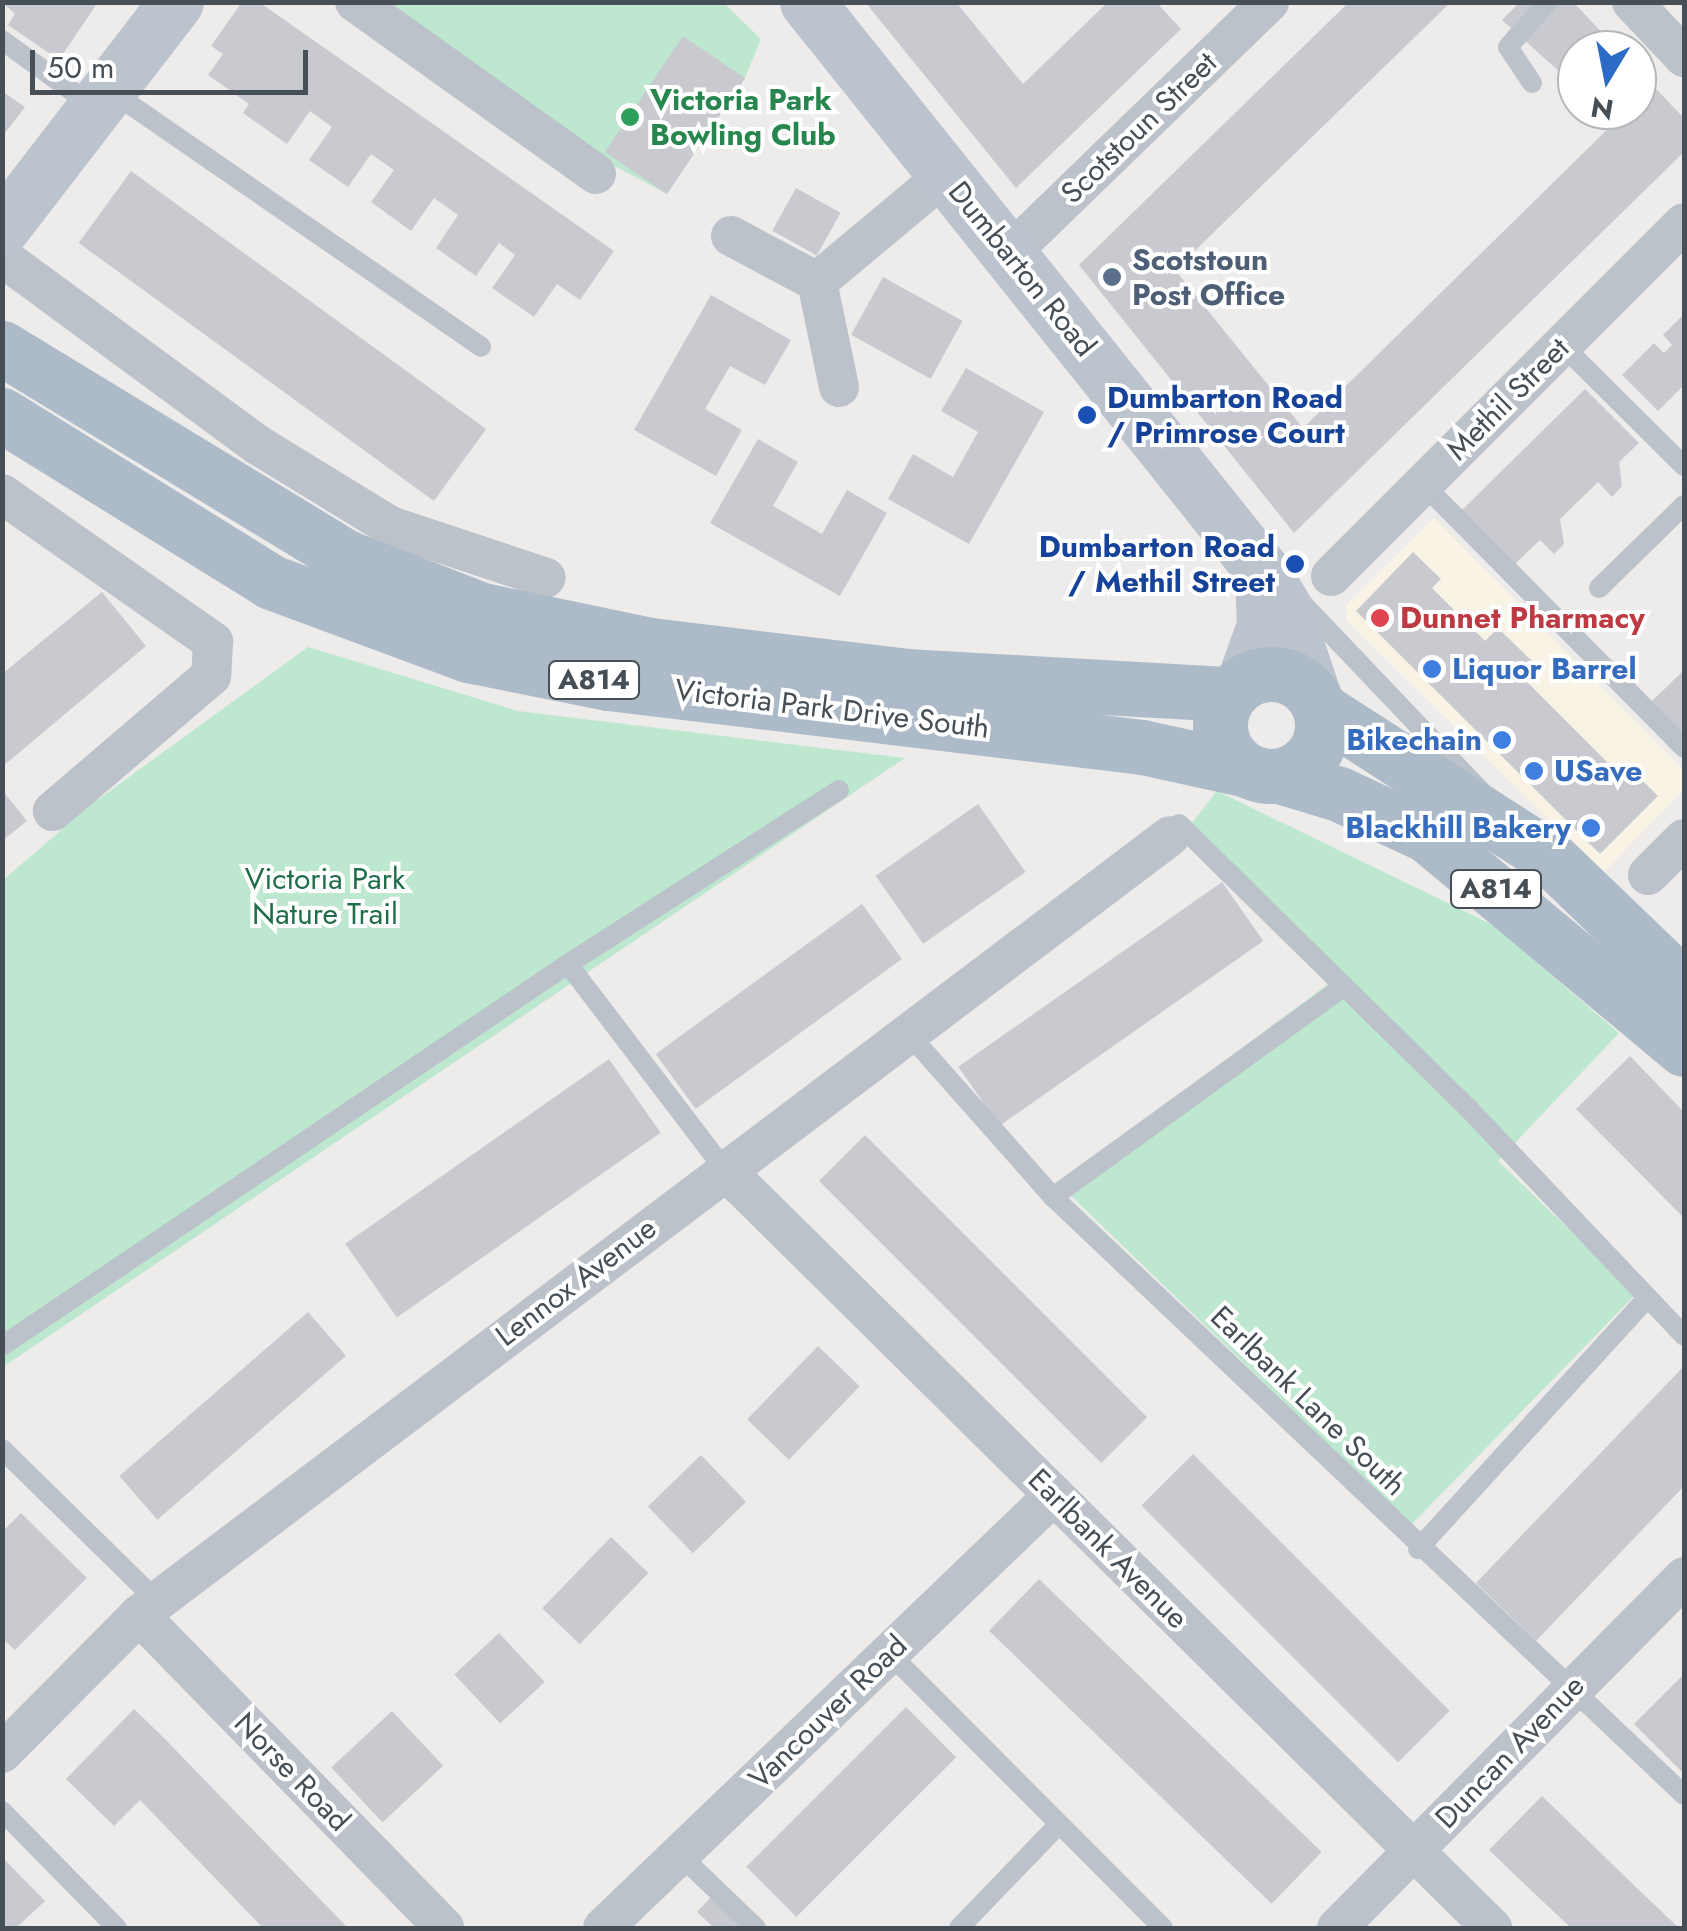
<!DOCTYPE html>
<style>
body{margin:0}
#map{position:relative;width:1687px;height:1931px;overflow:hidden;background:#eeebeb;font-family:Jost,sans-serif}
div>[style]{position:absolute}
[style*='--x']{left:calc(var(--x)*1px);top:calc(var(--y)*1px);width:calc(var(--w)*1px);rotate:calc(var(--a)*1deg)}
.commercial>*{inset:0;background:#f8f3e5}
.green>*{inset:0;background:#bde8cf}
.building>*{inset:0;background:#c9cad0;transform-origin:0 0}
.lane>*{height:20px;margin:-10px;padding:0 10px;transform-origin:10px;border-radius:10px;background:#bbc2c9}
.street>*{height:40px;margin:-20px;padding:0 20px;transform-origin:20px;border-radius:20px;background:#bbc2c9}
.secondary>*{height:55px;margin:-27.5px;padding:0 27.5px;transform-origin:27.5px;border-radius:27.5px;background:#bbc3cd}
.primary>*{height:55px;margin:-27.5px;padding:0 27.5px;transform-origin:27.5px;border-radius:27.5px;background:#adbac7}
.primary>.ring{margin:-27.5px;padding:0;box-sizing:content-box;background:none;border:55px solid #adbac7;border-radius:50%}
.dots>*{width:28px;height:28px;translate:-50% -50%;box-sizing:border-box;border:5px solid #fff;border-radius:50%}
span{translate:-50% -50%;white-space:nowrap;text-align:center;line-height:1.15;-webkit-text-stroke:8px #fff;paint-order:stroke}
.shield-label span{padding:2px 8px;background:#fff;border:2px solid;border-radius:8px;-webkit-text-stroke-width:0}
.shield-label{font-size:28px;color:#464e56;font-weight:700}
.leisure-label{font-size:30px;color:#27864d;font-weight:700}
.left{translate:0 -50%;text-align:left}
.street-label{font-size:30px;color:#464e56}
.service-label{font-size:30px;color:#4e5e75;font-weight:700}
.transit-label{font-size:30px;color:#164399;font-weight:700}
.right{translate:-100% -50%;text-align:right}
.health-label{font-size:30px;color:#be3a42;font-weight:700}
.shop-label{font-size:30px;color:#366cbe;font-weight:700}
.park-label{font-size:30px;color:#206d49}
.frame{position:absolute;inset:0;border:5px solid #464e56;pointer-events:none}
.north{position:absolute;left:1557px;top:30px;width:100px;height:100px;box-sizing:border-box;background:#fff;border:2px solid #b5b8bb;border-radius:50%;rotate:190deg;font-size:28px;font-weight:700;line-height:40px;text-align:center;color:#464e56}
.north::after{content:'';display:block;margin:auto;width:35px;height:45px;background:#2d6cc6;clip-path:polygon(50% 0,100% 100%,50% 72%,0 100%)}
.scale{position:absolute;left:30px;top:50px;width:278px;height:45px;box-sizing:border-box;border:5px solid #464e56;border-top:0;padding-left:12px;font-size:30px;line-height:35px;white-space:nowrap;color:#464e56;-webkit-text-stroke:8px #fff;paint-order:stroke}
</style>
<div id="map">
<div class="commercial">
<div style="clip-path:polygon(1434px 518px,1684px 771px,1684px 789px,1603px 873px,1346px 620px,1346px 605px)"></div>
</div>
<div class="green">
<div style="clip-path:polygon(381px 3px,724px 3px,761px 39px,745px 78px,667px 194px,596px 156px)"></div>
<div style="clip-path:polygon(308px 647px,518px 711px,905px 758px,3px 1367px,2px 881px,89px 806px)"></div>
<div style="clip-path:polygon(1217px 791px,1493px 925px,1619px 1033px,1498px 1161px,1636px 1294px,1411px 1525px,1059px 1184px,1328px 984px,1181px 837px)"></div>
</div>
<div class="building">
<div style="clip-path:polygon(2px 2px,98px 2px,59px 60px,8px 25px,15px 14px)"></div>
<div style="clip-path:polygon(242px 2px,259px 2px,614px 251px,580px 300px,557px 284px,534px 317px,492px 288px,515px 255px,499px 243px,476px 276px,436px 248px,458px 215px,434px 198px,411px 231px,371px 202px,394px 170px,371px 154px,348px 187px,309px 160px,332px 127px,310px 111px,287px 144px,243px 113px,249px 104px,208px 75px,223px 54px,211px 46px)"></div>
<div style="clip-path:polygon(865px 2px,956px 2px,1023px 84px,1108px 2px,1156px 2px,1181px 29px,1016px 188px)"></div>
<div style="clip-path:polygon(1349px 2px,1451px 2px,1175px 270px,1303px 428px,1623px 114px,1619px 110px,1637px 110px,1637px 69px,1684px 118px,1684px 152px,1294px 533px,1079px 265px)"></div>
<div style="clip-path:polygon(1520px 2px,1573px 2px,1615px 46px,1577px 50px,1574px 85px,1502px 20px)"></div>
<div style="left:683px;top:36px;width:75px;height:140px;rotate:34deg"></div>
<div style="clip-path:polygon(2px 91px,25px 107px,2px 137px)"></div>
<div style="left:131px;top:171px;width:439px;height:89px;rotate:36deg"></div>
<div style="left:796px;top:188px;width:51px;height:49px;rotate:29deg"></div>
<div style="left:883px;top:277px;width:91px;height:66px;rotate:29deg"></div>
<div style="clip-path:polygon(711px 295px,791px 340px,765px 385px,730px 366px,705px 409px,742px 430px,716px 476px,634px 430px)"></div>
<div style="clip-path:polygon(1684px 314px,1684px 385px,1658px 411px,1622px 375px,1654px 343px,1664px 353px,1672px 345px,1663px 335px)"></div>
<div style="clip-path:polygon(966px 368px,1044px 412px,969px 544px,888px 499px,913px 454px,953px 477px,978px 432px,941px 411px)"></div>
<div style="clip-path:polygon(1585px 389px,1639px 443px,1619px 462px,1622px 486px,1612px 497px,1598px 482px,1560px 519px,1564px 544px,1554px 554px,1540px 540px,1515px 564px,1462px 510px)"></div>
<div style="clip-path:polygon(758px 439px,798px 462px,773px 506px,822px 534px,847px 490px,887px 513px,840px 596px,710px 523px)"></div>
<div style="clip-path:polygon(1413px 552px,1441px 579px,1432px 588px,1485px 641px,1498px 628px,1536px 665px,1523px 678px,1621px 776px,1630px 768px,1658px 796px,1600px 854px,1356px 611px)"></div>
<div style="clip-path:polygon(102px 592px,146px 646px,2px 767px,2px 674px)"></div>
<div style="clip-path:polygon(1684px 670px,1684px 736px,1651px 702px)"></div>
<div style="clip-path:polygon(2px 790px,27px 821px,2px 841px)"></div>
<div style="left:978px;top:804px;width:83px;height:125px;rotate:55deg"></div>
<div style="left:1222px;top:882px;width:72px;height:322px;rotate:55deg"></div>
<div style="left:862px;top:904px;width:68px;height:255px;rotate:54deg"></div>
<div style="clip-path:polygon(1630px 1056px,1684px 1112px,1684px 1218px,1576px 1109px)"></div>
<div style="left:609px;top:1059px;width:90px;height:322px;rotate:55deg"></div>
<div style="left:865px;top:1135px;width:399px;height:65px;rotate:45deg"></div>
<div style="left:308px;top:1312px;width:58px;height:250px;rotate:49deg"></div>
<div style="left:818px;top:1346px;width:58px;height:102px;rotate:44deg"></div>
<div style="clip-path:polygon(1684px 1366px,1684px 1486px,1536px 1641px,1476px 1583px)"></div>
<div style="left:1193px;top:1454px;width:363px;height:73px;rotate:45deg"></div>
<div style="left:701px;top:1455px;width:65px;height:74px;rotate:46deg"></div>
<div style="clip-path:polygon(21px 1513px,87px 1578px,15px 1650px,2px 1638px,2px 1532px)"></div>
<div style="left:611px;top:1537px;width:52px;height:99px;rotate:44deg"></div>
<div style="left:1039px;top:1579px;width:393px;height:72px;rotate:44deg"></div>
<div style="left:499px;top:1633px;width:67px;height:61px;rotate:47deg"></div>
<div style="clip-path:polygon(1684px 1674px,1684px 1774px,1634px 1724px)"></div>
<div style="left:906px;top:1707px;width:71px;height:226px;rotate:45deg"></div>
<div style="clip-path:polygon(134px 1709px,162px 1736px,348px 1928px,263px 1928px,140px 1800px,114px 1826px,66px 1779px)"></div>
<div style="left:392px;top:1711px;width:75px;height:83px;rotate:47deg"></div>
<div style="clip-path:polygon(1542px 1796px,1640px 1891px,1679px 1928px,1571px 1928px,1514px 1874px,1489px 1850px)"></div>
<div style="clip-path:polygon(2px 1857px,45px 1901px,16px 1928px,2px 1928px)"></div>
<div style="clip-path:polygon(711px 1897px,743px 1928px,714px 1928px,697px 1912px)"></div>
</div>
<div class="lane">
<div style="--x:2;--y:40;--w:114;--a:36.1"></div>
<div style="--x:1532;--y:83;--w:43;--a:-123.7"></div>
<div style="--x:1508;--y:47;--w:60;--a:-48.4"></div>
<div style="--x:109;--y:90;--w:452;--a:34.6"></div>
<div style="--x:1562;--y:345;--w:172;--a:44.8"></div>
<div style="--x:1423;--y:484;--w:371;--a:45.3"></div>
<div style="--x:1599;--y:588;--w:119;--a:-44.3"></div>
<div style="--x:1298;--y:599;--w:265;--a:46.4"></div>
<div style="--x:1179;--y:824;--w:405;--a:44.5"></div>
<div style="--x:1468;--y:1108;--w:314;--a:46.5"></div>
<div style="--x:568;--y:964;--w:258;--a:52.7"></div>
<div style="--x:907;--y:1032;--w:220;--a:48.5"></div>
<div style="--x:1053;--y:1197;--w:869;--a:43.46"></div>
<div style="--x:1053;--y:1197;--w:359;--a:-35.9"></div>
<div style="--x:2;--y:1346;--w:683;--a:-34.02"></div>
<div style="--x:568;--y:964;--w:322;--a:-32.7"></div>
<div style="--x:2;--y:1449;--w:217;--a:44.4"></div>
<div style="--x:1418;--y:1549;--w:337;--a:-47.6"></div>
<div style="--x:889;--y:1653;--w:388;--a:45.1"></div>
<div style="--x:2;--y:1811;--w:164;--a:45.5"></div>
<div style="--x:680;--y:1855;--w:105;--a:43.8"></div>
<div style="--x:959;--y:1928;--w:144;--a:-46.1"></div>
</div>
<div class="street">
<div style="--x:355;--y:2;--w:296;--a:35.5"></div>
<div style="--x:1632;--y:2;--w:76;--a:46.6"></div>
<div style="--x:731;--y:236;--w:98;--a:28.1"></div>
<div style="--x:1010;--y:253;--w:361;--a:-44.1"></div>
<div style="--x:2;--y:257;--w:318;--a:36.3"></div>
<div style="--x:258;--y:445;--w:155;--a:31.5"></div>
<div style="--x:390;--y:526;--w:164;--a:18.4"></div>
<div style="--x:839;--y:387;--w:107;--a:-101.8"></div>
<div style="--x:817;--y:282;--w:168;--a:-39.9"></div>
<div style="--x:2;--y:494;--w:258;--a:35"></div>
<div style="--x:213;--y:642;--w:34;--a:93"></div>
<div style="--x:211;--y:676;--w:208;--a:139.5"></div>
<div style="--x:1331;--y:576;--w:499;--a:-45"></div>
<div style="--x:1648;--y:875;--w:51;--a:-45"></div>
<div style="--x:724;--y:1169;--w:1080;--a:44.66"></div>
<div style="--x:139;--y:1615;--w:437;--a:45.7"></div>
<div style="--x:2;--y:1753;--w:194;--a:-45.2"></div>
<div style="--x:139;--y:1615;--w:1292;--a:-37.07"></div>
<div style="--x:603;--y:1928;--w:625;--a:-43.83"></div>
<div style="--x:1337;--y:1928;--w:494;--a:-45.3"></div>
</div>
<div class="secondary">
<div style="--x:807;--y:2;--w:726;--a:51.32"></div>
<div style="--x:1261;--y:569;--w:42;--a:58.6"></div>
<div style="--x:1283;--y:605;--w:97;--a:71.4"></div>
<div style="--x:2;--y:228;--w:285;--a:-52.4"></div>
<div style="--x:1244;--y:681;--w:59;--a:-70.3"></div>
<div style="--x:1264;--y:625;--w:48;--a:-92.4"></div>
</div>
<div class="primary">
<div style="--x:2;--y:348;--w:405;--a:31.3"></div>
<div style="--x:348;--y:558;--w:144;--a:21.2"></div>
<div style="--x:482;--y:610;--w:173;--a:11.7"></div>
<div style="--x:651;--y:645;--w:257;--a:6.9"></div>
<div style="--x:906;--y:676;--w:324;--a:3.2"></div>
<div style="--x:2;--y:415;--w:317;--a:31.8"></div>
<div style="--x:271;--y:582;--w:210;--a:20.3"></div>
<div style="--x:468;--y:655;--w:143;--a:11.3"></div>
<div style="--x:608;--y:683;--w:538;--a:6.83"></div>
<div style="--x:1142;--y:747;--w:103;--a:12.3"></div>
<div class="ring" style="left:1220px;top:674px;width:47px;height:47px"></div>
<div style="--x:1320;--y:709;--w:271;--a:32.8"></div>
<div style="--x:1548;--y:856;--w:189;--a:43.9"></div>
<div style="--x:1279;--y:776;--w:63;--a:16.7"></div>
<div style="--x:1339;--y:794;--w:97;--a:25"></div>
<div style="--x:1427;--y:835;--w:334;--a:39.8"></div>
</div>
<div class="dots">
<div style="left:630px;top:117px;background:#2e9e5b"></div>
<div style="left:1112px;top:277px;background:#5c6f8a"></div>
<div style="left:1087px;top:415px;background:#1a4fb4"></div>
<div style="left:1295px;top:564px;background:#1a4fb4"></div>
<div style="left:1380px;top:618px;background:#e0444e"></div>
<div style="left:1432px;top:669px;background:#3f7fe0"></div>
<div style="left:1502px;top:740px;background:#3f7fe0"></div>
<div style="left:1534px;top:771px;background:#3f7fe0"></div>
<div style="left:1591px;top:828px;background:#3f7fe0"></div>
</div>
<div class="shield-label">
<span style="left:594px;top:680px">A814</span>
<span style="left:1496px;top:889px">A814</span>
</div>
<div class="leisure-label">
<span class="left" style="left:650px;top:117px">Victoria Park<br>Bowling Club</span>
</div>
<div class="street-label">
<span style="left:1139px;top:128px;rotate:-44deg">Scotstoun Street</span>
<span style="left:1022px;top:269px;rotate:51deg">Dumbarton Road</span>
<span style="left:1508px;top:399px;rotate:-45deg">Methil Street</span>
<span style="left:832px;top:709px;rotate:7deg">Victoria Park Drive South</span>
<span style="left:576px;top:1282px;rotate:-37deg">Lennox Avenue</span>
<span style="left:1308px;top:1401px;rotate:44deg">Earlbank Lane South</span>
<span style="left:1108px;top:1549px;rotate:45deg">Earlbank Avenue</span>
<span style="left:828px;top:1712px;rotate:-44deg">Vancouver Road</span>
<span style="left:1510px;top:1752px;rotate:-46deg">Duncan Avenue</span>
<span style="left:292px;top:1772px;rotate:46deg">Norse Road</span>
</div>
<div class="service-label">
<span class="left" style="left:1132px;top:277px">Scotstoun<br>Post Office</span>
</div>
<div class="transit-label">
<span class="left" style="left:1107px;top:415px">Dumbarton Road<br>/ Primrose Court</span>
<span class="right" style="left:1275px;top:564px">Dumbarton Road<br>/ Methil Street</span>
</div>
<div class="health-label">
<span class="left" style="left:1400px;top:618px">Dunnet Pharmacy</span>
</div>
<div class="shop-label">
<span class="left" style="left:1452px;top:669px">Liquor Barrel</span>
<span class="right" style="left:1482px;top:740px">Bikechain</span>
<span class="left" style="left:1554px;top:771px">USave</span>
<span class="right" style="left:1571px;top:828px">Blackhill Bakery</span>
</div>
<div class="park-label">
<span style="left:325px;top:896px">Victoria Park<br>Nature Trail</span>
</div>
<div class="frame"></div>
<div class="north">N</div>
<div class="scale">50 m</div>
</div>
